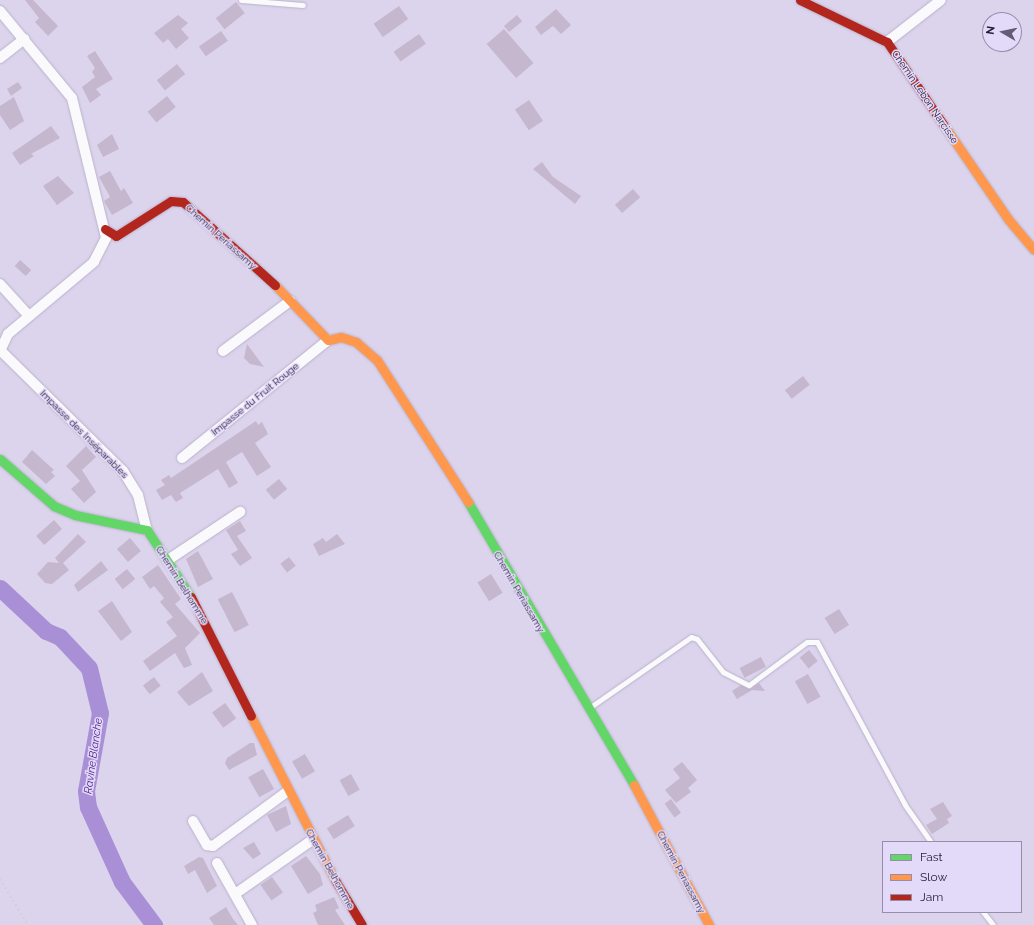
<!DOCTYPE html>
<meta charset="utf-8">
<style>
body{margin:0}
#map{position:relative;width:1034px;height:925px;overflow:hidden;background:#dcd4ec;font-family:Raleway,sans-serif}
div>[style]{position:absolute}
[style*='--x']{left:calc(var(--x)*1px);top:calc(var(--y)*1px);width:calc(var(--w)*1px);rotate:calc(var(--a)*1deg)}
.river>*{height:17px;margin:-8.5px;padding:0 8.5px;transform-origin:8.5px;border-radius:8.5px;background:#a990d6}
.building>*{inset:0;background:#c5b7ce;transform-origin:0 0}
.path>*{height:1.5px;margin-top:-0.75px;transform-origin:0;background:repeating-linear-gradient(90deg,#d2cfd8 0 2px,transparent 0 5px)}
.roads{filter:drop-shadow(0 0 1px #bab2cb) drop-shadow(0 0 1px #bab2cb)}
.lane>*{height:5px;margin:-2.5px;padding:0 2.5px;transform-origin:2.5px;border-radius:2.5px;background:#faf9fc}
.street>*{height:10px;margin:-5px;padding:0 5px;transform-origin:5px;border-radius:5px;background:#faf9fc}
.fast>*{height:9px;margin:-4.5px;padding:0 4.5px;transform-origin:4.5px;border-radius:4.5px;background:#63d668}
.slow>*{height:9px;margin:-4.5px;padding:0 4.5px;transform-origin:4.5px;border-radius:4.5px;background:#ff974d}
.jam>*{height:9px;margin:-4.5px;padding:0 4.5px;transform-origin:4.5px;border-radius:4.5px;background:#b3261e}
span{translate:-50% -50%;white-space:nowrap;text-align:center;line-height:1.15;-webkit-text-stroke:3px #e3daf9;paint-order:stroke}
.street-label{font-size:10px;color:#241a36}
.water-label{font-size:11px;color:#4c1b85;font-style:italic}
.legend{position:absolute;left:882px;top:841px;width:140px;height:72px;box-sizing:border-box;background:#e3daf9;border:1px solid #978dab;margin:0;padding:5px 7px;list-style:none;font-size:12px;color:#241a36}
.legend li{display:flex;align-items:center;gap:8px;height:20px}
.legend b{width:20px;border:1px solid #978dab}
.north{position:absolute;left:982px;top:12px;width:40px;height:40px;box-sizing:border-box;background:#e3daf9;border:1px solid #978dab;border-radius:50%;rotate:279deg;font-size:11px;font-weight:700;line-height:16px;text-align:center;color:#241a36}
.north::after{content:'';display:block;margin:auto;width:14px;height:18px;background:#645b76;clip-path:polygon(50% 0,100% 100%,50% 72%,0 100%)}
</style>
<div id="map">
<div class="river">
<div style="--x:0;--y:588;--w:63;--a:43.1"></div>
<div style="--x:46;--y:631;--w:15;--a:23"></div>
<div style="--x:60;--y:637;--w:42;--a:46.9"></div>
<div style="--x:89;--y:668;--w:46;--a:76.3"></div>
<div style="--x:100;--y:713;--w:79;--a:100.2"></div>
<div style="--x:86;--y:791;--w:16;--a:83"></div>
<div style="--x:88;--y:807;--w:82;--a:65.6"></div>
<div style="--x:122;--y:882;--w:54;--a:53.3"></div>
</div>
<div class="building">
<div style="clip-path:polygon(25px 0,33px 0,58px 26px,48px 36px,35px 22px,39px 18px)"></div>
<div style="left:236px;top:2px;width:14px;height:26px;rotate:51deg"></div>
<div style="left:399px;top:6px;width:16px;height:31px;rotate:55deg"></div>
<div style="clip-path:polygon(556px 9px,571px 25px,561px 34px,553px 26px,541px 35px,535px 27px)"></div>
<div style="clip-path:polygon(178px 15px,188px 23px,181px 29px,189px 38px,176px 49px,168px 39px,163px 43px,154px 33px)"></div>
<div style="left:517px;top:15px;width:8px;height:17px;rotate:50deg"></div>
<div style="left:504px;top:29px;width:45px;height:23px;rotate:49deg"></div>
<div style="left:221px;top:31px;width:12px;height:27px;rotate:55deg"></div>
<div style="left:419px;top:34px;width:12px;height:31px;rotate:55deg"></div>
<div style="clip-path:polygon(95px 51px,113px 79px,96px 89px,101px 95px,90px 103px,82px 87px,95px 77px,92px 72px,95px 68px,87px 56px)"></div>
<div style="left:177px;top:64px;width:13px;height:26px;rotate:51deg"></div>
<div style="clip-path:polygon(18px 82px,22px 88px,11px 96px,7px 89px)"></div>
<div style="left:167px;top:96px;width:14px;height:25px;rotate:51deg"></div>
<div style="clip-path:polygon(14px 97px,24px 121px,10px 130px,0 115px,0 106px)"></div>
<div style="left:529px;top:100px;width:25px;height:17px;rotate:56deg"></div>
<div style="clip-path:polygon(51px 126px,60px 138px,31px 154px,34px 156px,20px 165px,12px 153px)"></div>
<div style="clip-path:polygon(112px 134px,119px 149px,103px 157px,97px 145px)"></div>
<div style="clip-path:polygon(542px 162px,553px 177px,581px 196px,575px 204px,533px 169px)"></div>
<div style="clip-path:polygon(110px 171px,121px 191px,124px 188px,133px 203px,112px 215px,104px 201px,110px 197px,99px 177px)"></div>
<div style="clip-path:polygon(58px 176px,74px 193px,57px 205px,43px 186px)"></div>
<div style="left:633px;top:189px;width:11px;height:24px;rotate:49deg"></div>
<div style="left:20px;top:260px;width:15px;height:8px;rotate:42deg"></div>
<div style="clip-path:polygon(247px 344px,264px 367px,250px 364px,244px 358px)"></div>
<div style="left:803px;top:376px;width:11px;height:23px;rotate:52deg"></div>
<div style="clip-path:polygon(256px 421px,258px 425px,262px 422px,268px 434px,255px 443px,271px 467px,257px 476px,242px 452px,226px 462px,238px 483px,229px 488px,218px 469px,180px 493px,183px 498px,176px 502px,171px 495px,162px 500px,156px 490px,165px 485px,161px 480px,169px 475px,171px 478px)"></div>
<div style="clip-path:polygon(86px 446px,96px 457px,82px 470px,96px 492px,84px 503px,71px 489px,80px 481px,66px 466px)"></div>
<div style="clip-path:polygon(32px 450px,54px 470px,51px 472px,55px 476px,46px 484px,22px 462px)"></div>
<div style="left:279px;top:479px;width:13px;height:17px;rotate:51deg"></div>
<div style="left:54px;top:520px;width:12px;height:24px;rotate:48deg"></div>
<div style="clip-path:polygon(240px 521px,246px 531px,237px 536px,252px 558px,240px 566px,231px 554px,238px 550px,226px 530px)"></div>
<div style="clip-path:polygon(78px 534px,86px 542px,63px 563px,69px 570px,52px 584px,45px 583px,37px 574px,48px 562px,59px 563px,55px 558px)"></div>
<div style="clip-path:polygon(337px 534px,345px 544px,319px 556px,313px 544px,323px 538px,326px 542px)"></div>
<div style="left:130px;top:538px;width:17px;height:17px;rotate:50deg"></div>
<div style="clip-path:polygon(198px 551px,213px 579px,198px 587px,186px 559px)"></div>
<div style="left:289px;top:557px;width:11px;height:11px;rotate:52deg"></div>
<div style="clip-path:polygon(101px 561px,108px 570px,78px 592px,74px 585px)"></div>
<div style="clip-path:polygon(158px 565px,181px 599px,175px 604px,200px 633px,185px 648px,192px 665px,184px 668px,175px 653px,150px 671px,143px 661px,177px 636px,166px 622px,173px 617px,160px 602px,164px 598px,154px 586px,150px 589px,142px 577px)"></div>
<div style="left:127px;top:569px;width:13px;height:16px;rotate:51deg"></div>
<div style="left:491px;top:574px;width:22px;height:16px;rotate:58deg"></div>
<div style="left:232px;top:592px;width:37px;height:16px;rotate:63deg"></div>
<div style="clip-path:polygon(112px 601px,132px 632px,121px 641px,98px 611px)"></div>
<div style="left:839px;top:609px;width:19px;height:17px;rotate:58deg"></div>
<div style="left:809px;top:650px;width:14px;height:12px;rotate:51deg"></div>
<div style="left:761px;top:657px;width:11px;height:24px;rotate:63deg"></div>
<div style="clip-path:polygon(202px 672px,213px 691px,189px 706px,177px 692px)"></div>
<div style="left:808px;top:674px;width:26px;height:15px;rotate:61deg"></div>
<div style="left:154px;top:677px;width:11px;height:14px;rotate:52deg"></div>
<div style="clip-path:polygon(759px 683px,765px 691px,752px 690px,737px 699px,732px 691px,741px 685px,750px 689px)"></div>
<div style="left:225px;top:703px;width:19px;height:16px;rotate:54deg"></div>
<div style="clip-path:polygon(250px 743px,254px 743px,257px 755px,229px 770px,225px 763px,227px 758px)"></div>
<div style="left:305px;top:754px;width:20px;height:15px;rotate:60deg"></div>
<div style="clip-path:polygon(682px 762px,697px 780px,688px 788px,691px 792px,676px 803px,665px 790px,680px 778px,673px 769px)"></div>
<div style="left:263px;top:769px;width:23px;height:17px;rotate:61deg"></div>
<div style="left:351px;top:774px;width:18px;height:13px;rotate:61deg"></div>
<div style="left:671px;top:799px;width:17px;height:8px;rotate:54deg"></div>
<div style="clip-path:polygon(943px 802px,952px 816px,947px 819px,949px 823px,932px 834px,926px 825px,937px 819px,930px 809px)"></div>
<div style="clip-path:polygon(286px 806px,291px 824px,276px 832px,267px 815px)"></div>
<div style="left:348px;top:815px;width:13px;height:25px;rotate:58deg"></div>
<div style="clip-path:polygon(254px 842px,261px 854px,253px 859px,243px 848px)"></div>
<div style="clip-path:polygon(306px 856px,320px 874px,323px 885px,308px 894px,291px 866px)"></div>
<div style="clip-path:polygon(199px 857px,203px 858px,217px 886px,207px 893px,195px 870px,188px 874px,184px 866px)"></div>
<div style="left:272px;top:877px;width:19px;height:14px;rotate:55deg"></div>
<div style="clip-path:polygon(334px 897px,339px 908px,335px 910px,345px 925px,318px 925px,313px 913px,317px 911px,315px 905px)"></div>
<div style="clip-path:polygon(226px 907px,233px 919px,238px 925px,214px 925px,209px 918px)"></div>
</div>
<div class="path">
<div style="--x:0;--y:879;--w:54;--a:58.7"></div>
</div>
<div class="roads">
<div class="lane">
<div style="--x:241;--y:0;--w:62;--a:4.6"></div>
<div style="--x:589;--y:708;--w:124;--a:-34.8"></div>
<div style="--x:691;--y:637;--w:6;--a:18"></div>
<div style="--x:697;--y:639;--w:42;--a:51.8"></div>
<div style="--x:723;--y:672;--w:29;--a:27"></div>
<div style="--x:749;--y:685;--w:72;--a:-36.6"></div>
<div style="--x:807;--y:642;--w:10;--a:0"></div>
<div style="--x:817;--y:642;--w:185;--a:61.6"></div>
<div style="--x:905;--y:805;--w:45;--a:54.9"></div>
<div style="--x:983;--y:912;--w:16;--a:52"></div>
</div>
<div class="street">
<div style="--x:0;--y:11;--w:113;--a:50.4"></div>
<div style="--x:72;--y:98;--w:144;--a:76.3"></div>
<div style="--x:106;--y:238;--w:27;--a:117"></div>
<div style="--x:94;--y:262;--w:112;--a:140.1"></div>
<div style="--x:8;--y:334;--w:19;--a:115"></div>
<div style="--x:887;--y:42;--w:68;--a:-37.9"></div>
<div style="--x:0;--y:58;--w:31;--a:-38"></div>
<div style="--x:0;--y:284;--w:43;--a:47.8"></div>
<div style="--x:0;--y:350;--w:173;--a:44.5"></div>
<div style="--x:123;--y:471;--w:28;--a:58"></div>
<div style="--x:138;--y:495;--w:36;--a:76"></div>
<div style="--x:223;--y:351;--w:84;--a:-36.7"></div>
<div style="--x:182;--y:458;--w:188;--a:-38.9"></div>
<div style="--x:168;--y:560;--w:87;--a:-33.7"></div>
<div style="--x:193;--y:821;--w:28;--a:60"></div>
<div style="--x:207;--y:845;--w:6;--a:9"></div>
<div style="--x:213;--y:846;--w:93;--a:-36.3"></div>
<div style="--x:217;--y:863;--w:71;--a:60.6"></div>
<div style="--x:235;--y:894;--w:94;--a:-35"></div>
</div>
<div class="fast">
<div style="--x:0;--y:459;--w:72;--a:41"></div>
<div style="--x:54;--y:506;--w:23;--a:23"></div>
<div style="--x:75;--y:515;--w:74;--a:11.8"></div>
<div style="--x:147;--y:530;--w:80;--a:56.7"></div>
<div style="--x:468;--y:502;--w:328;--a:59.6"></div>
</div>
<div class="slow">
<div style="--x:943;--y:124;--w:115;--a:55.6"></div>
<div style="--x:1008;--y:219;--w:40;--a:50"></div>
<div style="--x:275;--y:285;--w:76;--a:46.1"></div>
<div style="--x:328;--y:340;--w:13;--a:-13"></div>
<div style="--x:341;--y:337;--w:16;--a:18"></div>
<div style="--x:356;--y:342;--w:28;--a:41"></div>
<div style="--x:377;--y:360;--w:169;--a:57.3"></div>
<div style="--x:251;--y:716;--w:184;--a:62.9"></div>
<div style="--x:634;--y:785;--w:159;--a:61.8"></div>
</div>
<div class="jam">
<div style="--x:800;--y:0;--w:97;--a:25.8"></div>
<div style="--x:887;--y:42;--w:99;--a:55.7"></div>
<div style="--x:105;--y:229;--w:13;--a:32"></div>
<div style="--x:116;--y:236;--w:65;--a:-32.5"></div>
<div style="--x:171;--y:201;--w:12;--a:5"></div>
<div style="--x:183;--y:202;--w:124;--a:42.1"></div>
<div style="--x:191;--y:597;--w:133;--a:63.2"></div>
<div style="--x:335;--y:880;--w:52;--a:59"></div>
</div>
</div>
<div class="street-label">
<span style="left:925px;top:97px;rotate:56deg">Chemin Lebon Narcisse</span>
<span style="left:221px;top:237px;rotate:42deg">Chemin Periassamy</span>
<span style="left:255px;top:399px;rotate:-39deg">Impasse du Fruit Rouge</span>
<span style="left:84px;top:434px;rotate:45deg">Impasse des Inséparables</span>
<span style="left:182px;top:585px;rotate:58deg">Chemin Belhomme</span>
<span style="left:519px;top:592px;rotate:60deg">Chemin Periassamy</span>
<span style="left:330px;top:869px;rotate:61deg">Chemin Belhomme</span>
<span style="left:681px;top:872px;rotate:62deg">Chemin Periassamy</span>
</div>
<div class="water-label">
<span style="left:94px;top:756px;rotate:-82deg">Ravine Blanche</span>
</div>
<ul class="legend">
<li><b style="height:5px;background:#63d668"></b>Fast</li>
<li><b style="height:5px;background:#ff974d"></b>Slow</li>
<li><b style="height:5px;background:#b3261e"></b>Jam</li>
</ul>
<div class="north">N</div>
</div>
